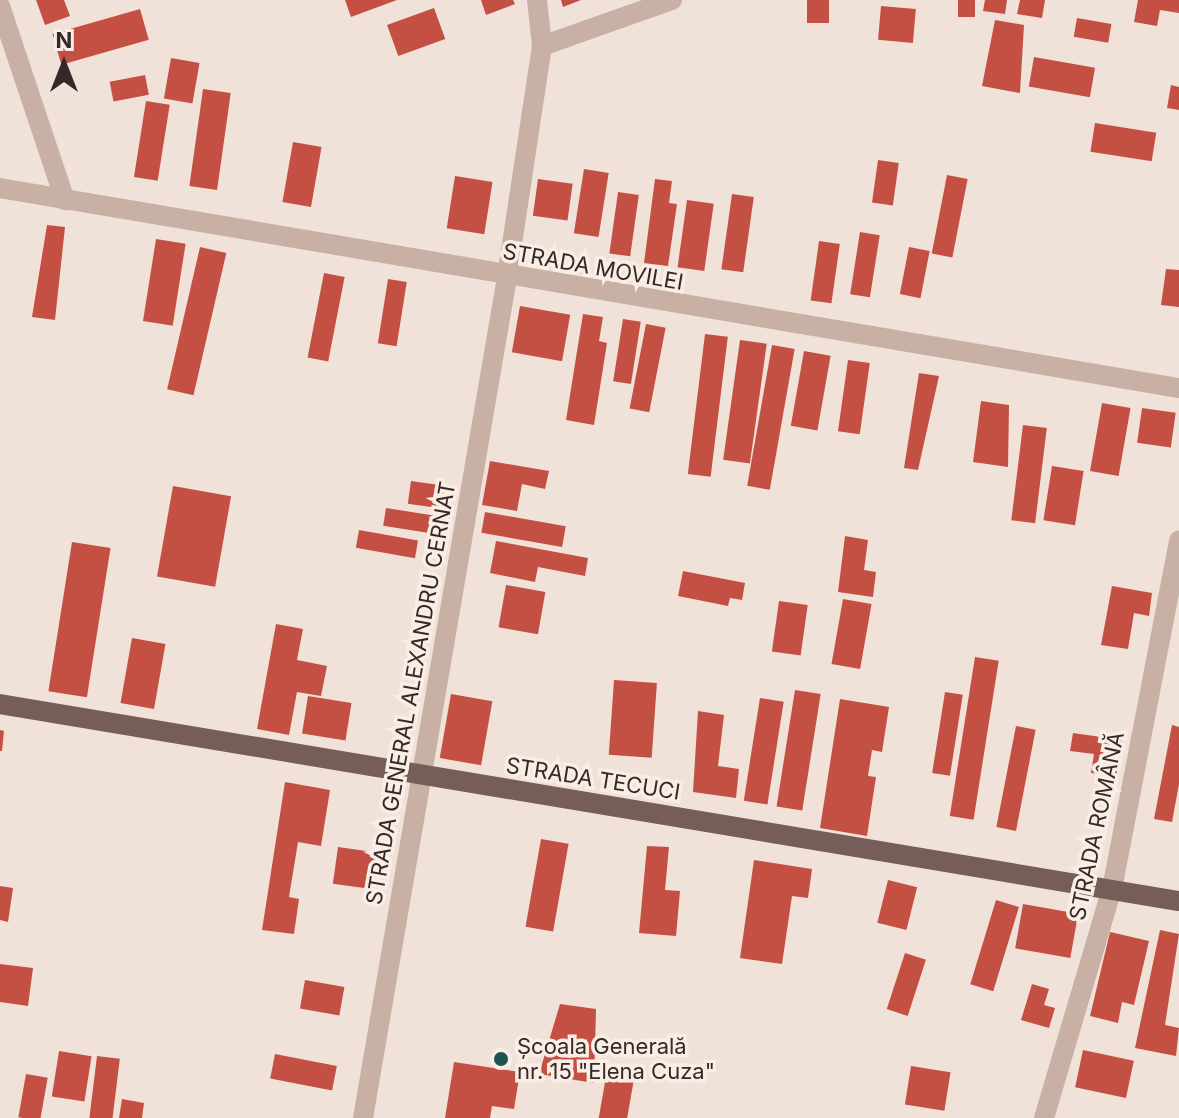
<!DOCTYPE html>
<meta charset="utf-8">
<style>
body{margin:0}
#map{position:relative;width:1179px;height:1118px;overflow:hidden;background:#f1e2d9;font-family:Inter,sans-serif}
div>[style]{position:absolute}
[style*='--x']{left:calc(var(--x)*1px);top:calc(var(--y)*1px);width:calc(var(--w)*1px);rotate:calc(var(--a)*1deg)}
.building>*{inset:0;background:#c45044;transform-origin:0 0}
.minor>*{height:20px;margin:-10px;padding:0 10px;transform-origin:10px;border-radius:10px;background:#c8b0a5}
.major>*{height:20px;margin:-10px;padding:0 10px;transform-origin:10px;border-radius:10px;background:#765d58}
.dots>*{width:22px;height:22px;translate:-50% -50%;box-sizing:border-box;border:4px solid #f9ede5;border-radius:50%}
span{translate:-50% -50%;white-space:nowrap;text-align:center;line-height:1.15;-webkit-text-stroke:7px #f9ede5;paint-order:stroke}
.street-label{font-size:22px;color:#342926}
.poi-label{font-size:22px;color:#342926}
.left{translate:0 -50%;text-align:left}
.north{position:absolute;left:24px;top:24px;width:80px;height:80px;-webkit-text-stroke:6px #f9ede5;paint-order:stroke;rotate:0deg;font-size:22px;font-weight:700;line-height:32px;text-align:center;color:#342926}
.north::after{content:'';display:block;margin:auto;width:28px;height:36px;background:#342926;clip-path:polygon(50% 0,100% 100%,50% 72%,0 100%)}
</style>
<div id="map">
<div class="building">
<div style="clip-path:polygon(36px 0,64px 0,70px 16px,45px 25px)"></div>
<div style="clip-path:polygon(345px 0,397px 0,351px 17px)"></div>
<div style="clip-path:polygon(481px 0,513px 0,515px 4px,486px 15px)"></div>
<div style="clip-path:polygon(561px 0,581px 0,563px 7px)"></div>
<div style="left:807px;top:0;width:22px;height:23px"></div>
<div style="left:958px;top:0;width:17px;height:17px"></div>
<div style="clip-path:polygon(985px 0,1007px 0,1005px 14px,983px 11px)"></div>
<div style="clip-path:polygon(1020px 0,1045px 0,1042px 18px,1017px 14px)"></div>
<div style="clip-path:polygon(1138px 0,1179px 0,1179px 13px,1160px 10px,1157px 26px,1134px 22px)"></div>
<div style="left:881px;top:6px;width:35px;height:34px;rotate:5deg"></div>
<div style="left:434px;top:8px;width:33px;height:50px;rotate:70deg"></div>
<div style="left:140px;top:9px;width:32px;height:91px;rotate:74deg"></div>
<div style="left:1077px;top:18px;width:35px;height:19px;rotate:10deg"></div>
<div style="clip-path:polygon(995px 20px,1024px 25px,1020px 93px,982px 86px)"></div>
<div style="left:1034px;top:57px;width:62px;height:30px;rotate:10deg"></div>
<div style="left:171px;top:58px;width:29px;height:41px;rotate:10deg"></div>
<div style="left:145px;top:75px;width:20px;height:36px;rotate:79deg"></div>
<div style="clip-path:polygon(1171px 85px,1179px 87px,1179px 110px,1167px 108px)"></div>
<div style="left:203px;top:89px;width:28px;height:98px;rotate:8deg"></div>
<div style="left:146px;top:101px;width:24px;height:77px;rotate:9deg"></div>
<div style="left:1095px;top:123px;width:62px;height:29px;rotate:9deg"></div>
<div style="left:293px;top:142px;width:29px;height:61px;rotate:10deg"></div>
<div style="left:878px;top:160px;width:21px;height:43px;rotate:8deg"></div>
<div style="left:584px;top:169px;width:25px;height:65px;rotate:9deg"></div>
<div style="left:947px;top:175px;width:21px;height:80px;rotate:11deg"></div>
<div style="left:455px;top:176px;width:38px;height:53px;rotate:9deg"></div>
<div style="left:538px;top:179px;width:35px;height:37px;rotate:8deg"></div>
<div style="clip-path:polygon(655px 179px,672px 181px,669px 203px,677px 204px,668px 266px,644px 263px)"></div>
<div style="left:618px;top:192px;width:21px;height:62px;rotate:8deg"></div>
<div style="left:732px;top:194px;width:22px;height:76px;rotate:8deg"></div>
<div style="left:687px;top:200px;width:27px;height:68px;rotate:8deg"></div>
<div style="clip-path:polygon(47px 225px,65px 227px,55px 320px,32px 317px)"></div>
<div style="left:860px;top:232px;width:20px;height:63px;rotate:9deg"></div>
<div style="left:156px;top:239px;width:30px;height:83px;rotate:9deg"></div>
<div style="left:819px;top:241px;width:21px;height:60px;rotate:8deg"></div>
<div style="left:200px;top:247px;width:27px;height:146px;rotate:13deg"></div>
<div style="left:909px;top:247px;width:21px;height:48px;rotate:11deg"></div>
<div style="clip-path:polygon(1166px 269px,1179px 270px,1179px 307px,1161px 305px)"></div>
<div style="left:324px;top:273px;width:21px;height:86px;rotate:11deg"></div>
<div style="left:388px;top:279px;width:19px;height:65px;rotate:9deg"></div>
<div style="left:520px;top:306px;width:51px;height:47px;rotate:10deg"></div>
<div style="clip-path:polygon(583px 314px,603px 317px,599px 341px,607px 343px,594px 425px,566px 420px)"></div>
<div style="left:623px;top:319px;width:18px;height:63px;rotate:9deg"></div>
<div style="left:646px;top:324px;width:20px;height:86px;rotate:11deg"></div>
<div style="left:705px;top:334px;width:23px;height:141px;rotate:7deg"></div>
<div style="left:740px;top:340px;width:27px;height:121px;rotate:8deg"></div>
<div style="left:772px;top:345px;width:23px;height:143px;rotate:10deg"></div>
<div style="left:804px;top:351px;width:27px;height:76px;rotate:10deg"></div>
<div style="left:848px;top:360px;width:22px;height:72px;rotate:8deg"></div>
<div style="clip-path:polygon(919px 373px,939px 376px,918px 470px,904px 468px)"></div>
<div style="clip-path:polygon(981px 401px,1009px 405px,1008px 467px,973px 462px)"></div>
<div style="left:1102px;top:403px;width:29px;height:69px;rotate:10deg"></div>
<div style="left:1142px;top:408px;width:34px;height:35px;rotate:8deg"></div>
<div style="left:1023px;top:425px;width:24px;height:96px;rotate:7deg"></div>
<div style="clip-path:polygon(490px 461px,549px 471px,545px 489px,522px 484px,517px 511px,482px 505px)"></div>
<div style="left:1052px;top:466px;width:32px;height:55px;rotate:9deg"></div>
<div style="left:411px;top:481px;width:34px;height:23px;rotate:8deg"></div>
<div style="left:173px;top:486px;width:59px;height:92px;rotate:10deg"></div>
<div style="left:386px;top:508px;width:53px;height:18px;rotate:9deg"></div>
<div style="left:485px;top:512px;width:82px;height:21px;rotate:10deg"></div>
<div style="left:359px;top:530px;width:60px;height:18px;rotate:10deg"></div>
<div style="clip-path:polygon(845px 536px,868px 540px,864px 570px,876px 572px,873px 597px,838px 592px)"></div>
<div style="clip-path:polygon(496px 541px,588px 558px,585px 576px,538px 567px,535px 582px,490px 573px)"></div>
<div style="left:72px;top:542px;width:39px;height:151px;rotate:9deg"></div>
<div style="clip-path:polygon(683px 571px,745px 583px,742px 600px,730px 598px,728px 606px,678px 596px)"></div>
<div style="left:506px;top:585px;width:40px;height:43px;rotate:10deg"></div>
<div style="clip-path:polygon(1112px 586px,1152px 593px,1149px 616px,1134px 613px,1128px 649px,1101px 645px)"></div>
<div style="left:843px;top:599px;width:29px;height:66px;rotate:10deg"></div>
<div style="left:779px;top:601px;width:29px;height:51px;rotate:8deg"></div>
<div style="clip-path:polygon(276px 624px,303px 629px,297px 660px,327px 666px,321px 696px,297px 692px,289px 735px,257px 729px)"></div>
<div style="left:132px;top:638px;width:34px;height:66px;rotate:10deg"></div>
<div style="left:975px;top:657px;width:24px;height:161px;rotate:9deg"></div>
<div style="left:614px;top:680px;width:43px;height:75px;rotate:4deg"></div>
<div style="left:795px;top:690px;width:26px;height:118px;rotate:9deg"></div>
<div style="left:945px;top:692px;width:18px;height:82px;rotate:9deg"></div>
<div style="left:451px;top:694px;width:42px;height:65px;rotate:10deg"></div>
<div style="left:308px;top:696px;width:44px;height:38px;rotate:9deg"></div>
<div style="left:760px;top:698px;width:24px;height:104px;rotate:9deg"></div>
<div style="clip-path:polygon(840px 699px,889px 707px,882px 752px,872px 750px,868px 776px,876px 777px,867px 836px,820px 828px)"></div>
<div style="clip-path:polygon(698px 711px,724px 715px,718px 766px,739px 769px,736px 798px,693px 792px)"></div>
<div style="clip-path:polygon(1172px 725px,1179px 727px,1179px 784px,1172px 822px,1154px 819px)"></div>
<div style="left:1016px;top:726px;width:20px;height:103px;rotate:11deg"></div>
<div style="clip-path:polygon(0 730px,4px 731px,2px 751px,0 751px)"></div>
<div style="clip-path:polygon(1073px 733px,1122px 740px,1116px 776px,1091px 773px,1094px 754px,1070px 751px)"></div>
<div style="clip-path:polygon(285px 782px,330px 790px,321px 846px,298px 842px,289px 897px,299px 899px,294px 934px,262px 930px)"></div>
<div style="left:541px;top:839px;width:28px;height:89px;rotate:10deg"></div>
<div style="clip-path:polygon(647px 846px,669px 847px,665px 890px,680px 891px,676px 936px,639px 933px)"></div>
<div style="left:338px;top:847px;width:41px;height:37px;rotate:8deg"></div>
<div style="clip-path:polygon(754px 860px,812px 869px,808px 898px,792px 896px,782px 964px,740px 958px)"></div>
<div style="left:888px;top:880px;width:30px;height:44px;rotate:14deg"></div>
<div style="clip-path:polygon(0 886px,13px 888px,8px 922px,0 920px)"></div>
<div style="left:996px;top:900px;width:24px;height:88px;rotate:17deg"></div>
<div style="left:1023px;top:904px;width:56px;height:45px;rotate:10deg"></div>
<div style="clip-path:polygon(1160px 930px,1179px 934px,1165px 1025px,1179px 1028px,1176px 1056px,1135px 1048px)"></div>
<div style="clip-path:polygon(1110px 932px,1149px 941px,1134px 1005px,1122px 1002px,1118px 1023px,1090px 1016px)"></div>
<div style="left:905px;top:953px;width:22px;height:59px;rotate:18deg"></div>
<div style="clip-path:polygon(0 964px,33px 968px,28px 1006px,0 1002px)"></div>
<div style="left:305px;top:980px;width:40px;height:29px;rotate:10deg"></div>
<div style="clip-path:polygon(1032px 984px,1049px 989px,1044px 1005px,1055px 1008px,1049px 1028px,1021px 1020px)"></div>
<div style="clip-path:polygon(560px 1004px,596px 1009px,594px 1083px,539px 1074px)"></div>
<div style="left:1083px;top:1050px;width:52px;height:38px;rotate:12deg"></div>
<div style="left:59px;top:1051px;width:33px;height:46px;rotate:9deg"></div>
<div style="left:275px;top:1054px;width:63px;height:25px;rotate:11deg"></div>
<div style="left:97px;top:1056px;width:23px;height:63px;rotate:7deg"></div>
<div style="clip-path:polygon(454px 1062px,520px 1072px,514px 1109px,492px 1106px,490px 1118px,445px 1118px)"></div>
<div style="left:911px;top:1066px;width:40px;height:39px;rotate:9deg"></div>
<div style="left:607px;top:1071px;width:28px;height:48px;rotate:10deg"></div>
<div style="left:26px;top:1074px;width:22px;height:44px;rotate:10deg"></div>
<div style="clip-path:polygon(122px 1099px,144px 1103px,142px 1118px,119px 1118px)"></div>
</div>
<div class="minor">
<div style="--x:0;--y:6;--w:205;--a:71.5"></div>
<div style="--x:542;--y:46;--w:138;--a:-19.5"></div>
<div style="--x:0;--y:188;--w:1196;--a:9.63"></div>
<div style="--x:363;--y:1118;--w:853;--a:-80.28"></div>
<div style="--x:507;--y:277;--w:234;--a:-81.4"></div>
<div style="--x:542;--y:46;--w:46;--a:-96.2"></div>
<div style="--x:1044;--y:1118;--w:239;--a:-73.5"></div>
<div style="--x:1112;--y:889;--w:355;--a:-79.1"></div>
</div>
<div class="major">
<div style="--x:0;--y:704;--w:1195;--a:9.49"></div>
</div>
<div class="dots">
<div style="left:501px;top:1059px;background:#1d5550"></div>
</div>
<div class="street-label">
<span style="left:593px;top:267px;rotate:10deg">STRADA MOVILEI</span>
<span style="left:411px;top:693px;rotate:-80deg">STRADA GENERAL ALEXANDRU CERNAT</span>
<span style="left:593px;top:779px;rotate:9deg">STRADA TECUCI</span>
<span style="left:1097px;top:826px;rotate:-78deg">STRADA ROMÂNĂ</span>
</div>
<div class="poi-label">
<span class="left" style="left:517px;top:1059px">Școala Generală<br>nr. 15 "Elena Cuza"</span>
</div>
<div class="north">N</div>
</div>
